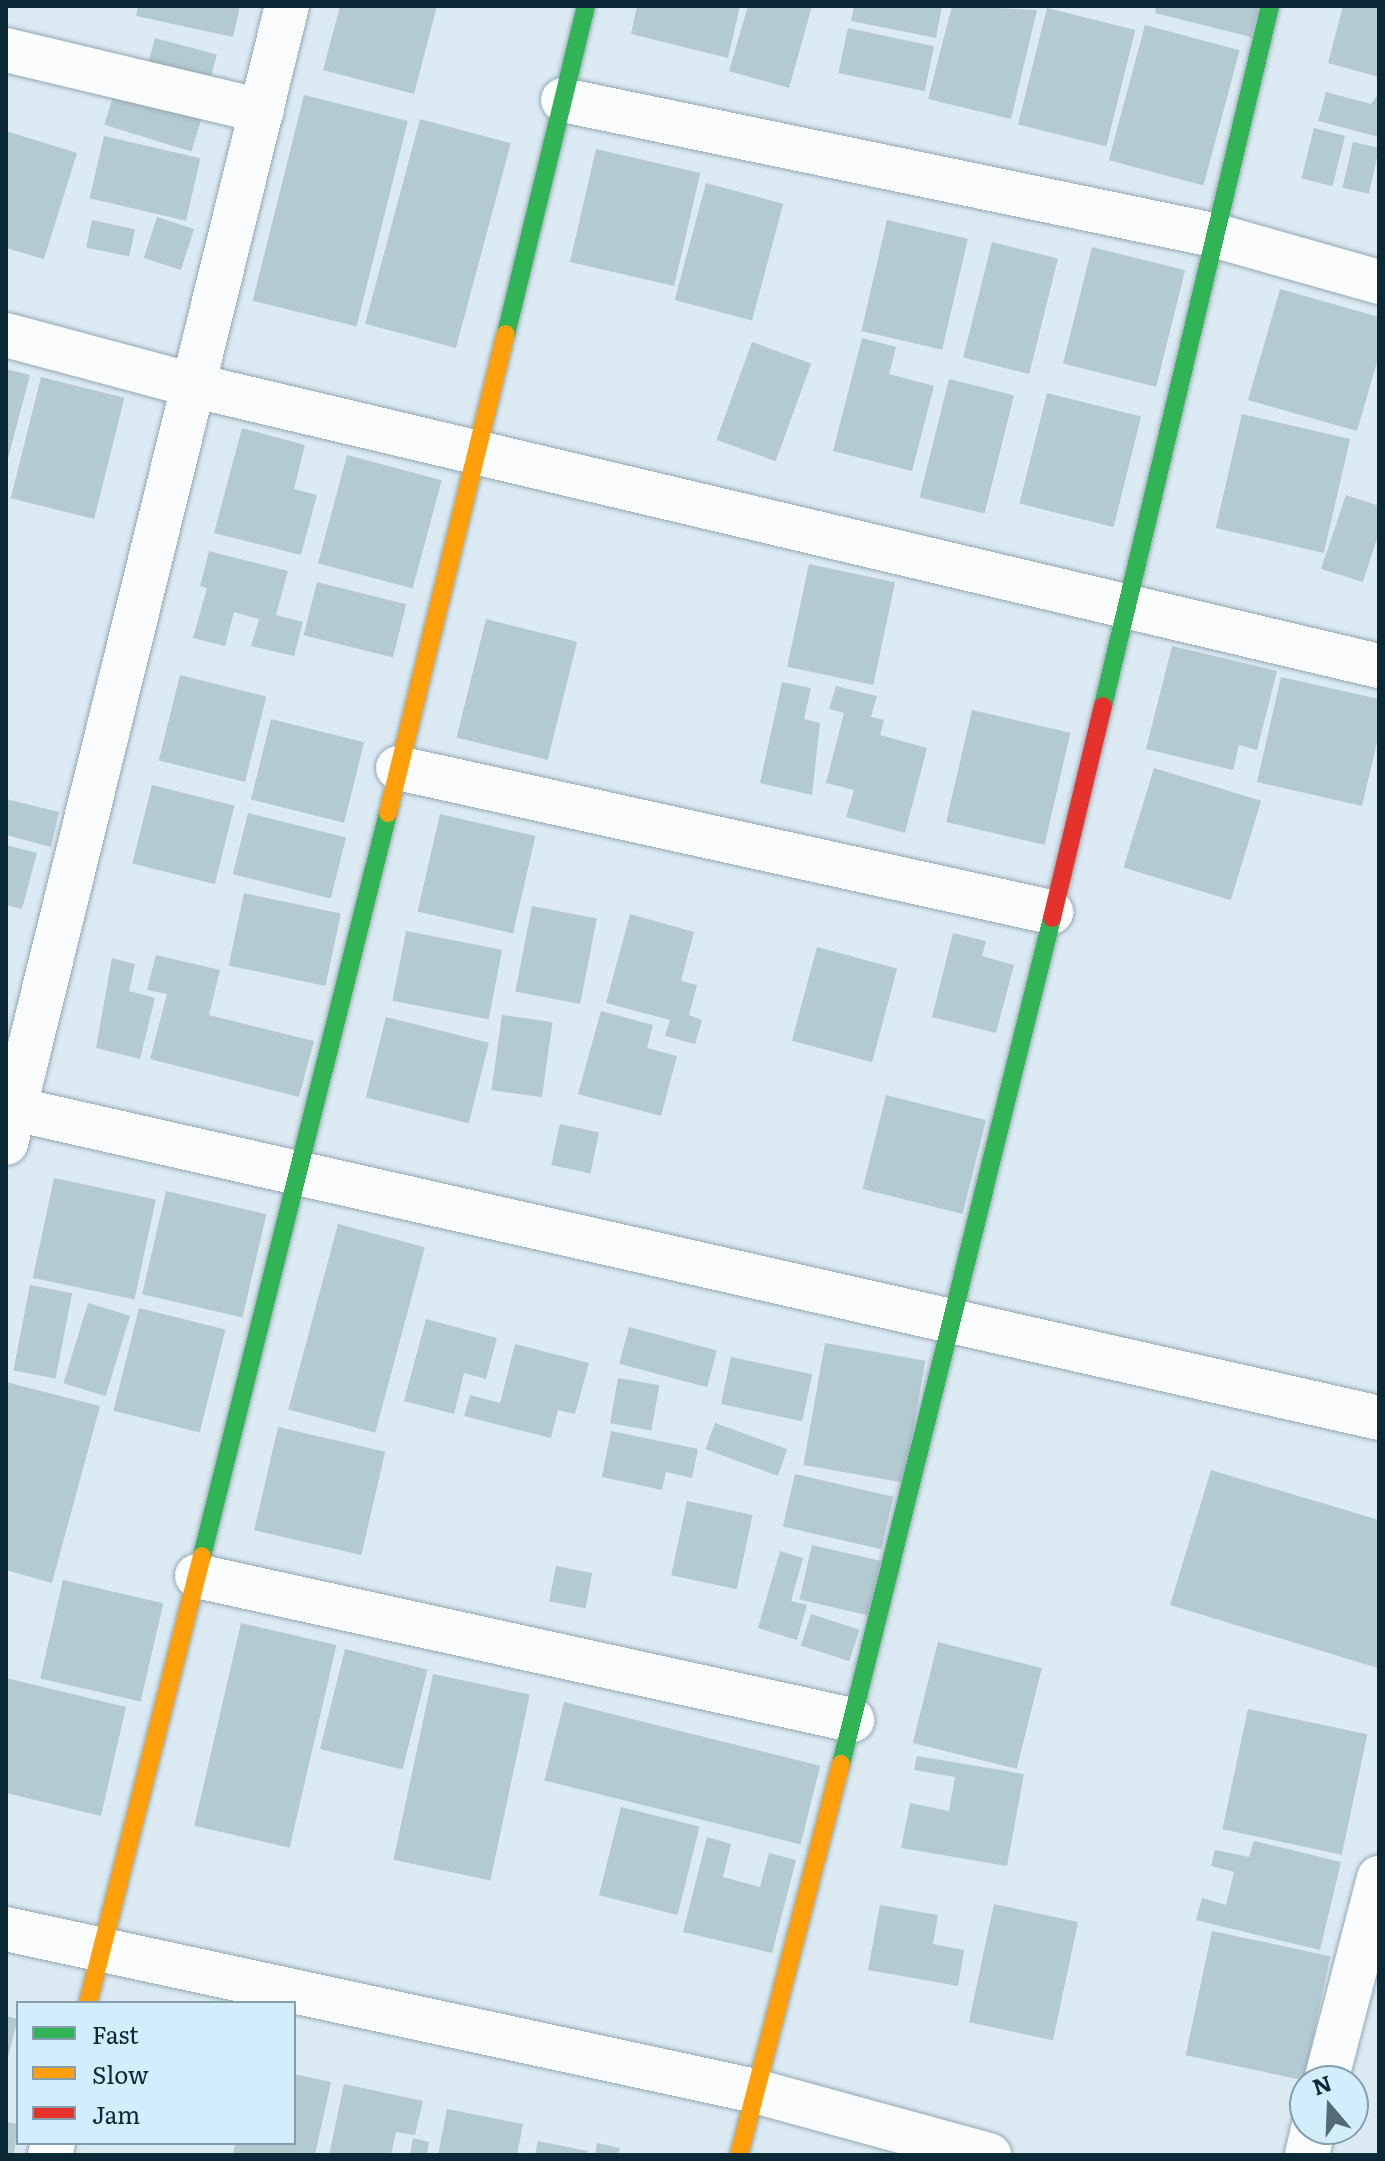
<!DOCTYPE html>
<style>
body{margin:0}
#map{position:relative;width:1385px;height:2161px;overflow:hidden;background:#dceaf3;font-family:Literata,serif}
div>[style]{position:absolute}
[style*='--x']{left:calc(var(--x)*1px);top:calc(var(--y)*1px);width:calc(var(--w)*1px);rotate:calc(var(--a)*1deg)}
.building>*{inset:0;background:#b3cad1;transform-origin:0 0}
.roads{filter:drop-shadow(0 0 2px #93a7b2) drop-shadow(0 0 2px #93a7b2)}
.street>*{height:44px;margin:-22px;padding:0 22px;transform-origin:22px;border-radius:22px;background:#fafcfd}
.fast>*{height:18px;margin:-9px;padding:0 9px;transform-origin:9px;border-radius:9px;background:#30b455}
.slow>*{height:18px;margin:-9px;padding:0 9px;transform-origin:9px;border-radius:9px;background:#ff9f0a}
.jam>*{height:18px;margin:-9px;padding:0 9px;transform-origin:9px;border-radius:9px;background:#e5322d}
span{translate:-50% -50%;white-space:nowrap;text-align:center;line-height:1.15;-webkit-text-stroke:8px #d3edfc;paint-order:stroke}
.frame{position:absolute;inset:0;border:8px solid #0b2836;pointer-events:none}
.legend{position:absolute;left:16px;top:2001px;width:280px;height:144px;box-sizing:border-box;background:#d3edfc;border:2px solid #839ead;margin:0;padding:10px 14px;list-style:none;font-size:24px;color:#0b2836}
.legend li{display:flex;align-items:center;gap:16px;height:40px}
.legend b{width:40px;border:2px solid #839ead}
.north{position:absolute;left:1289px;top:2065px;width:80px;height:80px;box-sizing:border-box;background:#d3edfc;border:2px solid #839ead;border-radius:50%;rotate:341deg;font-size:22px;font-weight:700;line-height:32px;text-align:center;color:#0b2836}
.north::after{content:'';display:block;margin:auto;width:28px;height:36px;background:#546c78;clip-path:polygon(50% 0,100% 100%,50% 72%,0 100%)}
</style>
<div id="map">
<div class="building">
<div style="clip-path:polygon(138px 6px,240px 6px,233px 37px,136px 16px)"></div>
<div style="clip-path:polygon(340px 6px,437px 6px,414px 94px,323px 70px)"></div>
<div style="clip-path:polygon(637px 6px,740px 6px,728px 58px,631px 34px)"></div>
<div style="clip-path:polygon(748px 6px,812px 6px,789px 88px,729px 71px)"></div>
<div style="clip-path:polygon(854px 6px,942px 6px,936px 38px,851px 21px)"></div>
<div style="clip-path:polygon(952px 6px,1037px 10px,1011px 119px,928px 99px)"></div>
<div style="clip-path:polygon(1156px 6px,1259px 6px,1251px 37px,1155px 13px)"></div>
<div style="clip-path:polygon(1343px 6px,1379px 6px,1379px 77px,1328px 63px)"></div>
<div style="left:1047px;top:8px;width:91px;height:120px;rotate:14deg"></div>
<div style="left:1145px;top:25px;width:98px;height:140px;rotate:15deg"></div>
<div style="left:848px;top:28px;width:88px;height:46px;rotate:12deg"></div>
<div style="left:155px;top:38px;width:64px;height:46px;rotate:15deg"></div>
<div style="left:119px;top:77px;width:91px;height:50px;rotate:17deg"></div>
<div style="clip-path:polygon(1326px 92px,1371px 104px,1379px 93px,1379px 137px,1318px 121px)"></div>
<div style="left:304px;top:95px;width:107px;height:212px;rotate:14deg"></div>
<div style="left:420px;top:119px;width:94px;height:212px;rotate:15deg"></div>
<div style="left:1314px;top:128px;width:32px;height:52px;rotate:14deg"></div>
<div style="clip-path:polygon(6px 131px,77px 153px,44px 259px,6px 248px)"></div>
<div style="left:104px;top:136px;width:99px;height:64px;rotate:13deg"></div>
<div style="left:1353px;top:142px;width:27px;height:47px;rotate:13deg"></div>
<div style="left:596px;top:149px;width:107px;height:116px;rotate:13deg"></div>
<div style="left:706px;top:183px;width:80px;height:121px;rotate:15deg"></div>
<div style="left:157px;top:217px;width:39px;height:43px;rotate:18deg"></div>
<div style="left:92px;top:220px;width:44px;height:28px;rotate:12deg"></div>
<div style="left:887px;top:220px;width:83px;height:114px;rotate:13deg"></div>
<div style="left:992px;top:242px;width:68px;height:119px;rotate:14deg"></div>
<div style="left:1092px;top:247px;width:96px;height:120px;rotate:14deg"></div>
<div style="clip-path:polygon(1280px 289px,1379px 317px,1379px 355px,1357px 431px,1248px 400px)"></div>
<div style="clip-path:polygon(862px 338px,896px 347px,889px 374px,934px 386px,912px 471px,833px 451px)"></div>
<div style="left:752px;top:342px;width:63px;height:104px;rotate:20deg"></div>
<div style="clip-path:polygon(6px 369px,30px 375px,7px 462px,6px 462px)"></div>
<div style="left:41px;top:377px;width:86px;height:125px;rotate:14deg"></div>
<div style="left:949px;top:379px;width:67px;height:122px;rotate:14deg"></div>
<div style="left:1047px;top:393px;width:97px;height:114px;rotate:14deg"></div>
<div style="left:1242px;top:414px;width:111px;height:117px;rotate:13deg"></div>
<div style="clip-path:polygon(242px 428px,305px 445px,294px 489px,317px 495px,301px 555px,214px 533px)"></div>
<div style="left:347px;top:455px;width:98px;height:112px;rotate:15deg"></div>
<div style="clip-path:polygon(1346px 495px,1379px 506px,1379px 532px,1363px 582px,1321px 569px)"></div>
<div style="clip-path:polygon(209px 551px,288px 571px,276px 615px,303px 622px,294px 656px,251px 646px,259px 619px,234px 612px,225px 646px,193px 638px,207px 588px,200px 586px)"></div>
<div style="left:809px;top:564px;width:88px;height:105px;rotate:12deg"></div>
<div style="left:317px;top:582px;width:92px;height:55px;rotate:14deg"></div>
<div style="left:486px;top:619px;width:94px;height:122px;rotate:14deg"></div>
<div style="clip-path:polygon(1172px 646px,1277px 671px,1257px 750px,1239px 745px,1233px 770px,1146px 749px)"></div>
<div style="left:180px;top:675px;width:89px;height:88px;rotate:14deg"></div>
<div style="clip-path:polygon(1281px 677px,1379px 699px,1379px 734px,1362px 806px,1257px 782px)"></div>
<div style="clip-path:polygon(782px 682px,811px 688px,804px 719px,820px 723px,812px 795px,760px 783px)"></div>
<div style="clip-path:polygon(836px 686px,877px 696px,871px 717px,884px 720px,880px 735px,927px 748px,905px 833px,846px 817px,854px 790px,826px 783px,844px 713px,829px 709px)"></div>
<div style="left:972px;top:710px;width:101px;height:115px;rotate:13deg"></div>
<div style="left:271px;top:719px;width:96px;height:83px;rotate:14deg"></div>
<div style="left:1154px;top:768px;width:112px;height:104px;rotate:17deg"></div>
<div style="left:152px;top:785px;width:85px;height:81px;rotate:14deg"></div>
<div style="clip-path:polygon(6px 799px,59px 812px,51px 847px,6px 835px)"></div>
<div style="left:248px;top:813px;width:101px;height:63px;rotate:14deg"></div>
<div style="left:440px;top:814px;width:98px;height:100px;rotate:13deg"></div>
<div style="clip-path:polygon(6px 845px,37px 853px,22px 909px,6px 905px)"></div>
<div style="left:244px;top:893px;width:99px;height:74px;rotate:12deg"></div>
<div style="left:532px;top:906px;width:66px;height:87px;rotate:11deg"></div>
<div style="clip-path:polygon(630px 914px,694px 932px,681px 981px,697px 985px,689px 1015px,702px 1020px,695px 1044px,665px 1036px,670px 1020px,606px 1003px)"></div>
<div style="left:406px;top:931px;width:98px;height:71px;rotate:11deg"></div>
<div style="clip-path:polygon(953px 933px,986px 941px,982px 956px,1014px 965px,996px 1033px,932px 1017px)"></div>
<div style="left:817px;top:947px;width:83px;height:97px;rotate:15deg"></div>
<div style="clip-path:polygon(156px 955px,220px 970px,209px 1015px,314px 1041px,299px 1097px,150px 1059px,167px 994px,147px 990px)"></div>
<div style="clip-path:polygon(112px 958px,135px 964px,129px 991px,155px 998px,140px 1059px,96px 1048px)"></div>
<div style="clip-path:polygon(601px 1011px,653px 1025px,647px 1048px,677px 1056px,661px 1116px,578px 1094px)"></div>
<div style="left:502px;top:1015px;width:51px;height:76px;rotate:8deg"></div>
<div style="left:386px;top:1017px;width:106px;height:83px;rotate:14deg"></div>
<div style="left:886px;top:1095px;width:103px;height:97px;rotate:14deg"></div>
<div style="left:560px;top:1124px;width:40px;height:42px;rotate:12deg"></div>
<div style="left:54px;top:1178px;width:104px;height:102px;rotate:12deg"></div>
<div style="left:166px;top:1191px;width:103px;height:106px;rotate:13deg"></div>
<div style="left:338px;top:1224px;width:90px;height:192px;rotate:15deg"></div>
<div style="left:30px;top:1285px;width:43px;height:87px;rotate:11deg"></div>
<div style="left:88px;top:1303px;width:44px;height:84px;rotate:17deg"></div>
<div style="left:139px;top:1308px;width:89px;height:106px;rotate:14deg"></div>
<div style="clip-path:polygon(426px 1319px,497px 1338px,486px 1379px,464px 1373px,454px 1414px,404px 1401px)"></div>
<div style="left:629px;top:1327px;width:91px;height:38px;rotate:15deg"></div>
<div style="left:825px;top:1343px;width:102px;height:124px;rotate:10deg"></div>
<div style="clip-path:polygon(515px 1344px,589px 1363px,575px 1414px,558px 1410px,551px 1438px,464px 1416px,470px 1395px,500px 1403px)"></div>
<div style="left:731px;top:1357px;width:83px;height:48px;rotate:12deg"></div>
<div style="left:618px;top:1378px;width:42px;height:46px;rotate:10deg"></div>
<div style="clip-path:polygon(6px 1382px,100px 1406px,52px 1583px,6px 1570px)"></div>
<div style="left:715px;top:1423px;width:77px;height:28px;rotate:20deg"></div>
<div style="left:278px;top:1427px;width:110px;height:106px;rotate:13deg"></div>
<div style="clip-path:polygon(611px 1431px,698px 1449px,692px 1478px,666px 1472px,662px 1490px,602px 1477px)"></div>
<div style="clip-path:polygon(1211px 1470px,1379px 1520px,1378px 1668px,1170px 1605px)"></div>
<div style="left:795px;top:1474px;width:101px;height:54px;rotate:13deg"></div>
<div style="left:687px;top:1501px;width:67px;height:76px;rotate:12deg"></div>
<div style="left:812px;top:1545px;width:71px;height:56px;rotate:13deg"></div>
<div style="clip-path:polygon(780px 1551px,803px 1558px,791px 1601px,807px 1605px,797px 1640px,758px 1628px)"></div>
<div style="left:556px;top:1566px;width:37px;height:36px;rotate:11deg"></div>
<div style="left:63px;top:1580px;width:103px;height:101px;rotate:13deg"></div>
<div style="left:811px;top:1614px;width:51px;height:33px;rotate:18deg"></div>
<div style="left:241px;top:1623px;width:98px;height:208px;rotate:13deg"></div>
<div style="left:938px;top:1642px;width:107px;height:104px;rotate:14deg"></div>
<div style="left:345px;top:1649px;width:85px;height:103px;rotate:14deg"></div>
<div style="left:433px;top:1674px;width:99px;height:190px;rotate:12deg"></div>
<div style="clip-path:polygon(6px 1678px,126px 1707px,101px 1816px,6px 1793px)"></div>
<div style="left:564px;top:1702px;width:264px;height:81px;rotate:14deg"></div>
<div style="left:1248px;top:1709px;width:122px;height:123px;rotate:12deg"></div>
<div style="clip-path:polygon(917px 1756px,1024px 1774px,1007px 1866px,901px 1848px,910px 1803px,949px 1811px,955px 1777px,914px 1770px)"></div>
<div style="left:621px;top:1807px;width:81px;height:91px;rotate:14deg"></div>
<div style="clip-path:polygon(707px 1837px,731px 1844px,723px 1877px,760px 1887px,769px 1853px,796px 1860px,772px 1953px,683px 1932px)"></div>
<div style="clip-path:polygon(1254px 1841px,1341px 1862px,1320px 1950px,1196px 1920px,1202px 1898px,1226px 1905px,1234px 1872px,1211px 1866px,1215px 1850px,1249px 1857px)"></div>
<div style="left:994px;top:1904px;width:86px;height:121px;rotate:12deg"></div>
<div style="clip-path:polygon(880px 1905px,938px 1915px,933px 1944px,964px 1950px,958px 1986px,868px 1970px)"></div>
<div style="left:1212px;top:1931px;width:121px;height:127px;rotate:12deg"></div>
<div style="left:6px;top:2016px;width:12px;height:93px;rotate:14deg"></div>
<div style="clip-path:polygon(294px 2074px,331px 2082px,315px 2155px,233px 2155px,235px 2143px,294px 2143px)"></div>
<div style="clip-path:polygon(344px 2084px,423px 2101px,415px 2135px,396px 2132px,391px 2155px,329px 2155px)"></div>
<div style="clip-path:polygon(447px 2109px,523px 2124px,517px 2155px,438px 2155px)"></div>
<div style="clip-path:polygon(6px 2122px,18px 2124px,14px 2155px,6px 2155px)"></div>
<div style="clip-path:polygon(413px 2138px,429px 2142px,427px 2155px,410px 2155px)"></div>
<div style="clip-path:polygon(538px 2141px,588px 2151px,587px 2155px,535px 2155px)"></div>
<div style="clip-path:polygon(597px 2143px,620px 2148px,618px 2155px,595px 2155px)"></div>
</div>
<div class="roads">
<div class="street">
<div style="--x:6;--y:50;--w:263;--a:13.4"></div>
<div style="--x:563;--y:100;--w:664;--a:11.73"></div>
<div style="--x:1213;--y:235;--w:173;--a:15.8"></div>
<div style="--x:6;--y:335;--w:197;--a:15"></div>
<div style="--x:196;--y:386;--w:1216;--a:13.32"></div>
<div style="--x:398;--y:768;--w:669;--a:12.44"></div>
<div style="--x:6;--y:1107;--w:1408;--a:12.76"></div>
<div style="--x:6;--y:1143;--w:1171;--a:-76.12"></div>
<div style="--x:197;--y:1576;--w:671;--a:12.4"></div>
<div style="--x:6;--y:1929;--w:766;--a:12.2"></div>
<div style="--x:755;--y:2091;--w:243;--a:15.3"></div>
<div style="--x:1326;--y:2081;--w:210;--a:-75.4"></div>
<div style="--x:50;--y:2155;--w:12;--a:-76"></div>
<div style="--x:1307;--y:2155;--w:27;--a:-77"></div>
</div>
<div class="fast">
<div style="--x:506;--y:334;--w:338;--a:-76.3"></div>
<div style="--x:1103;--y:706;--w:720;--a:-76.58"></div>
<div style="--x:202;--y:1556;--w:766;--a:-75.95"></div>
<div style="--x:841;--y:1764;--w:872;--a:-76"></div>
</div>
<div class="slow">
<div style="--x:388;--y:813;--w:493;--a:-76.2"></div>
<div style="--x:88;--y:2003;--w:461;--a:-75.7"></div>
<div style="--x:739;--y:2155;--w:404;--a:-75.4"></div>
</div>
<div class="jam">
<div style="--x:1052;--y:918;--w:218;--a:-76.5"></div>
</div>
</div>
<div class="frame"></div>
<ul class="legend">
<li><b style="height:10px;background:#30b455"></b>Fast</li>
<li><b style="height:10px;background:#ff9f0a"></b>Slow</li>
<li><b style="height:10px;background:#e5322d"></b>Jam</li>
</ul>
<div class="north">N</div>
</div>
